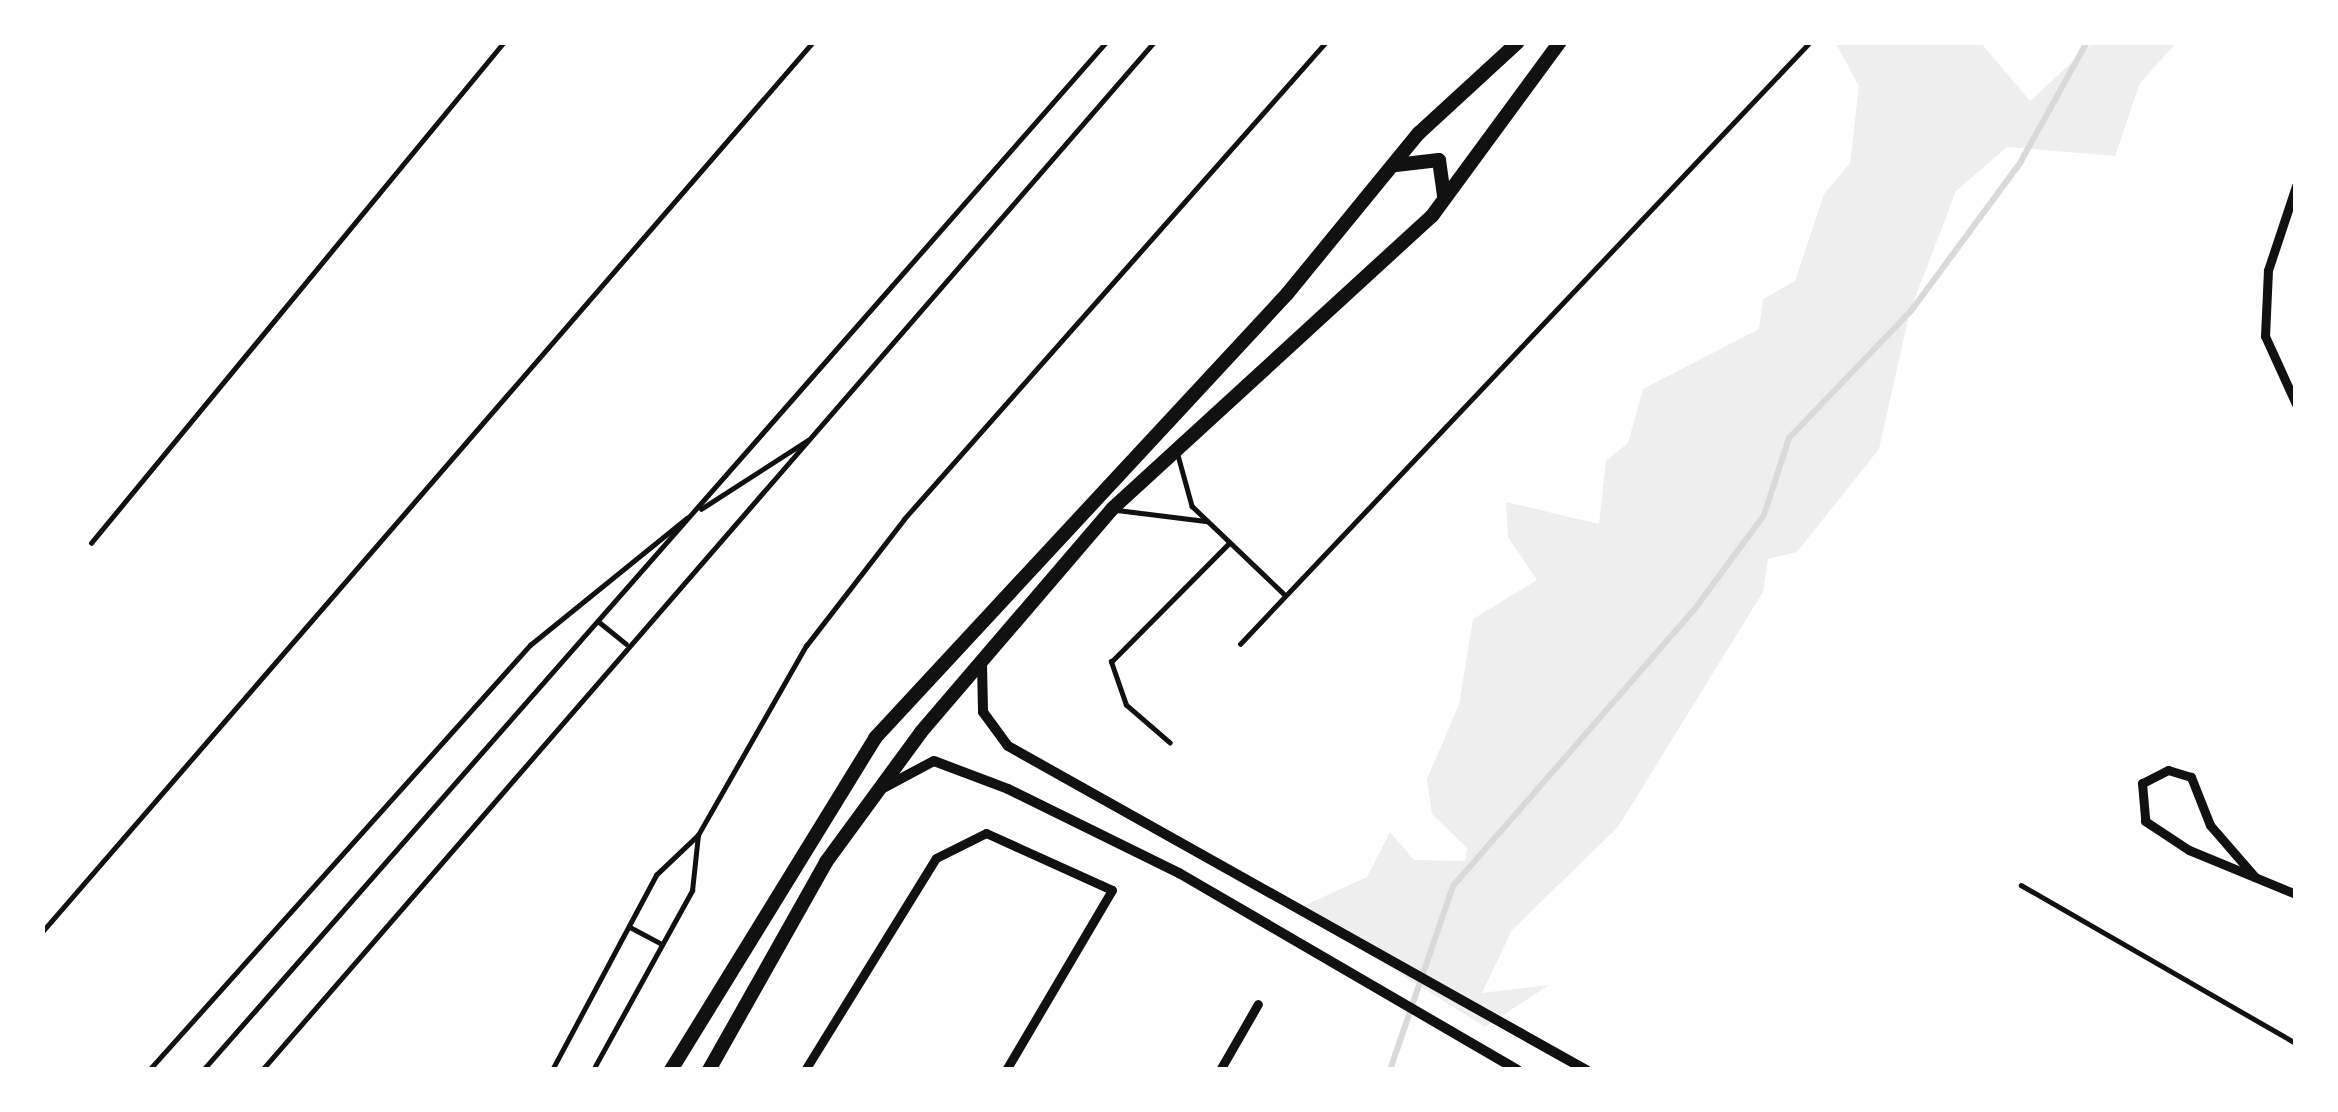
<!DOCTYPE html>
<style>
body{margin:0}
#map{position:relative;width:2338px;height:1112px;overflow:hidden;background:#fff;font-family:Barlow,sans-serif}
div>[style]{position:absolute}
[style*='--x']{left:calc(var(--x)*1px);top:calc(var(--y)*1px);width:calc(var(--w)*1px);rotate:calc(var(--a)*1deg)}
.green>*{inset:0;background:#eee}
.stream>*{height:6px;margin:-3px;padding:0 3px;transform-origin:3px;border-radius:3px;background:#d9d9d9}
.service>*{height:4.5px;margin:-2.25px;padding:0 2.25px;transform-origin:2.25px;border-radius:2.25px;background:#111}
.minor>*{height:9px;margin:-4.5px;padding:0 4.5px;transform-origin:4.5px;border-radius:4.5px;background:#111}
.tertiary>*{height:10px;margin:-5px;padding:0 5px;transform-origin:5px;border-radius:5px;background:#111}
.primary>*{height:14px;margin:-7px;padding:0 7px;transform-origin:7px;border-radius:7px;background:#111}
span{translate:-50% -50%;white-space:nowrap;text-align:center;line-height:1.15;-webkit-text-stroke:9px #fff;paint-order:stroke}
.frame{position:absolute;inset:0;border:45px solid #fff;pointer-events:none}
</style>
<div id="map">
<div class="green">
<div style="clip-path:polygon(1835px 42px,1980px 42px,2030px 101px,2094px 42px,2177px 42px,2140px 83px,2115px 156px,2007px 147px,1956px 191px,1910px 311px,1879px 449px,1797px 552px,1768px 559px,1763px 592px,1618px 827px,1512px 930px,1482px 993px,1549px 985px,1485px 1027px,1297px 909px,1367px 877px,1390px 832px,1414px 860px,1465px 861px,1467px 848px,1432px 814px,1427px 779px,1459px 705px,1473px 619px,1537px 580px,1508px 537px,1506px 502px,1599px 524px,1606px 461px,1628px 443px,1643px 389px,1759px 329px,1763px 299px,1795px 281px,1824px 194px,1850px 163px,1859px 86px)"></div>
</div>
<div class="stream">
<div style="--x:1390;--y:1070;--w:194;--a:-71.1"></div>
<div style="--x:1453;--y:886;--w:366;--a:-48.9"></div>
<div style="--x:1694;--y:610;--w:118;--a:-53.6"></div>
<div style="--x:1764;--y:515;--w:81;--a:-72"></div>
<div style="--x:1789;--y:438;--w:176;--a:-46.2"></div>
<div style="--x:1911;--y:311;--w:184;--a:-53.6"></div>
<div style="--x:2020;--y:163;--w:138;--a:-61"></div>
</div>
<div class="service">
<div style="--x:1178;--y:455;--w:53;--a:74.6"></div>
<div style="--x:1192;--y:506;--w:126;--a:43.7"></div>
<div style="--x:701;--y:509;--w:127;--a:-32.8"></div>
<div style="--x:1117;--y:510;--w:91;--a:7"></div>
<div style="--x:91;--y:543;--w:649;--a:-50.5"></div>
<div style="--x:598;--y:621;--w:36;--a:39"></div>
<div style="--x:1240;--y:644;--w:829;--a:-46.56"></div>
<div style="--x:1170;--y:743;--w:58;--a:-139.2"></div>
<div style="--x:1126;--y:705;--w:46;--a:-109.2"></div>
<div style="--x:1111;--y:662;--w:168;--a:-45.2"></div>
<div style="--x:2021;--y:885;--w:317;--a:29.9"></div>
<div style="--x:630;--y:927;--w:36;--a:28"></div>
<div style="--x:42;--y:932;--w:1178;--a:-49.1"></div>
<div style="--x:149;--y:1070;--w:571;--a:-48.12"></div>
<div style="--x:530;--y:645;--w:202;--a:-39"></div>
<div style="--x:203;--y:1070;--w:1368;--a:-48.7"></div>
<div style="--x:262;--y:1070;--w:1361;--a:-49.05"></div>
<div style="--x:552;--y:1070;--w:221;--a:-61.9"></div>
<div style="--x:656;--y:875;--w:58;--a:-43.6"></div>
<div style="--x:698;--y:835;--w:218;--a:-60.3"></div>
<div style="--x:806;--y:646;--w:160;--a:-52.3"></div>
<div style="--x:904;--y:519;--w:637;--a:-48.5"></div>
<div style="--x:593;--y:1070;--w:205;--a:-61.1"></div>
<div style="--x:692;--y:891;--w:56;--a:-83.9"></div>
</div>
<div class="minor">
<div style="--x:2296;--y:186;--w:89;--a:108.4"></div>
<div style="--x:2268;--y:270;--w:66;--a:92.6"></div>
<div style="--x:2265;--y:336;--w:75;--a:65.5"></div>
<div style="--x:2255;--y:877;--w:69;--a:-130.9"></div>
<div style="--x:2210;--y:825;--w:52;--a:-111.6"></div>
<div style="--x:2191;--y:777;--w:24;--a:-163"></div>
<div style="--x:2168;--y:770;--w:29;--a:153"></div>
<div style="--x:2142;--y:783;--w:38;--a:85"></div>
<div style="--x:2145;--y:821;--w:53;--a:33.4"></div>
<div style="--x:2189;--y:850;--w:116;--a:22.4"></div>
<div style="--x:805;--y:1070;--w:249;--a:-58.3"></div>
<div style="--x:936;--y:858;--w:56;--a:-26.6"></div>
<div style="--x:986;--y:833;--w:138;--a:24.3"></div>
<div style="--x:1112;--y:890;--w:209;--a:120.5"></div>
<div style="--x:1220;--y:1070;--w:76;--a:-60.1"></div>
</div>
<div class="tertiary">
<div style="--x:982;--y:663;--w:49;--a:88.8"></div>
<div style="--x:983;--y:712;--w:42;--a:53.7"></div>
<div style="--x:1008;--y:746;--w:663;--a:29.27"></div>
<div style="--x:885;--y:787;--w:55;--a:-28"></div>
<div style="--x:934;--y:761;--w:79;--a:20.7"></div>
<div style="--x:1008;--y:789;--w:191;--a:26.2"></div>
<div style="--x:1179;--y:873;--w:391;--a:30.2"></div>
</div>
<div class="primary">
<div style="--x:1396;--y:165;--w:43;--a:-6.6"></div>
<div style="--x:1439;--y:160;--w:37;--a:82"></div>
<div style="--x:671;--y:1070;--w:390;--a:-58.4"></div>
<div style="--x:875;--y:738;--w:606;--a:-47.14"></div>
<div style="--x:1287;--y:294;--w:208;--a:-50.7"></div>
<div style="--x:1419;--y:133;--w:134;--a:-42.6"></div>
<div style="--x:709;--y:1070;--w:239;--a:-60.6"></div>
<div style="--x:826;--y:862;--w:161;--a:-53.8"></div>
<div style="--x:921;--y:732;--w:294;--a:-49.4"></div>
<div style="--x:1112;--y:509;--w:434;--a:-42.5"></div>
<div style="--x:1432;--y:216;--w:216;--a:-53.7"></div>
</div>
<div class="frame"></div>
</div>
